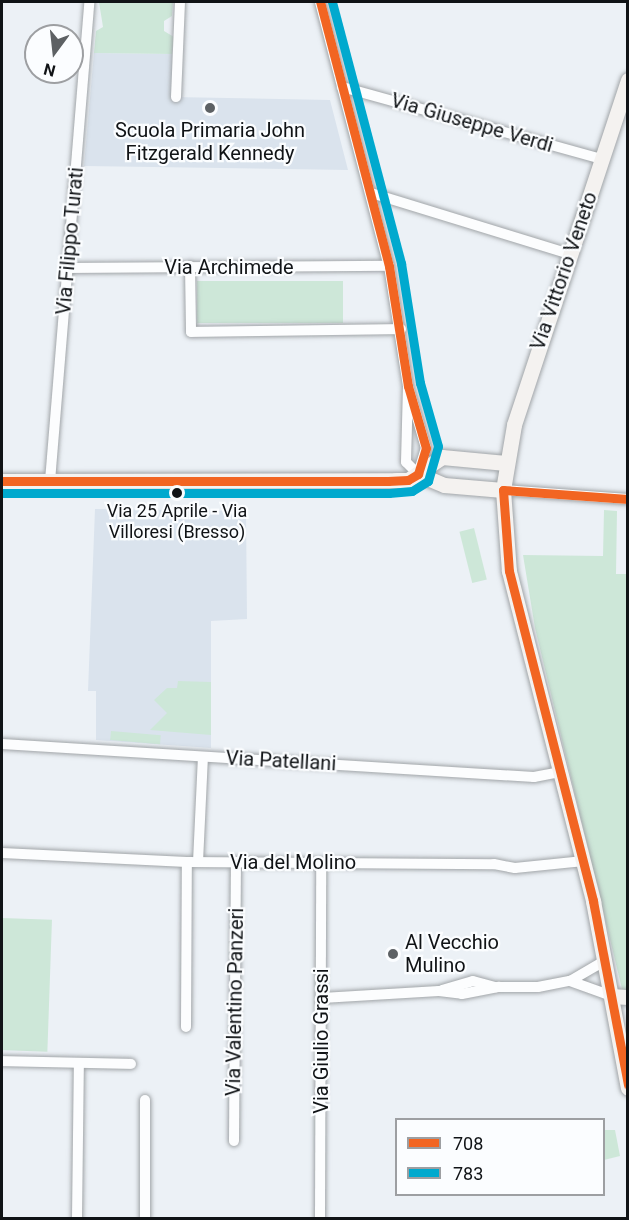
<!DOCTYPE html>
<style>
body{margin:0}
#map{position:relative;width:629px;height:1220px;overflow:hidden;background:#ecf1f6;font-family:Roboto,sans-serif}
div>[style]{position:absolute}
[style*='--x']{left:calc(var(--x)*1px);top:calc(var(--y)*1px);width:calc(var(--w)*1px);rotate:calc(var(--a)*1deg)}
.built>*{inset:0;background:#dae3ed}
.green>*{inset:0;background:#cde7d8;transform-origin:0 0}
.roads{filter:drop-shadow(0 0 2px #a1a5a8) drop-shadow(0 0 2px #a1a5a8)}
.street>*{height:10px;margin:-5px;padding:0 5px;transform-origin:5px;border-radius:5px;background:#fcfdfe}
.secondary>*{height:15px;margin:-7.5px;padding:0 7.5px;transform-origin:7.5px;border-radius:7.5px;background:#f4f2f0}
.bus-1>*{height:9px;margin:-4.5px;padding:0 4.5px;transform-origin:4.5px;border-radius:4.5px;background:#f26522}
.bus-2>*{height:9px;margin:-4.5px;padding:0 4.5px;transform-origin:4.5px;border-radius:4.5px;background:#00a9ce}
.dots>*{width:16px;height:16px;translate:-50% -50%;box-sizing:border-box;border:3px solid #fbfdff;border-radius:50%}
span{translate:-50% -50%;white-space:nowrap;text-align:center;line-height:1.15;-webkit-text-stroke:4.5px #fbfdff;paint-order:stroke}
.bus-label{font-size:18px;color:#101316}
.street-label{font-size:20px;color:#101316}
.poi-label{font-size:20px;color:#101316}
.left{translate:0 -50%;text-align:left}
.frame{position:absolute;inset:0;border:3px solid #101316;pointer-events:none}
.legend{position:absolute;left:395px;top:1118px;width:210px;height:78px;box-sizing:border-box;background:#fbfdff;border:2px solid #9d9fa2;margin:0;padding:8px 10px;list-style:none;font-size:18px;color:#101316}
.legend li{display:flex;align-items:center;gap:12px;height:30px}
.legend b{width:30px;border:2px solid #9d9fa2}
.north{position:absolute;left:24px;top:24px;width:60px;height:60px;box-sizing:border-box;background:#fbfdff;border:2px solid #9d9fa2;border-radius:50%;rotate:195deg;font-size:16px;font-weight:700;line-height:24px;text-align:center;color:#101316}
.north::after{content:'';display:block;margin:auto;width:21px;height:27px;background:#5d6164;clip-path:polygon(50% 0,100% 100%,50% 72%,0 100%)}
</style>
<div id="map">
<div class="built">
<div style="clip-path:polygon(94px 53px,172px 54px,172px 97px,330px 100px,348px 170px,84px 166px)"></div>
<div style="clip-path:polygon(95px 509px,246px 511px,247px 619px,211px 621px,211px 748px,96px 740px,96px 691px,88px 691px)"></div>
</div>
<div class="green">
<div style="clip-path:polygon(99px 2px,173px 2px,172px 16px,164px 21px,164px 31px,174px 37px,172px 54px,94px 53px,96px 31px,103px 27px)"></div>
<div style="left:197px;top:281px;width:146px;height:42px"></div>
<div style="clip-path:polygon(604px 510px,617px 511px,616px 574px,627px 574px,627px 989px,622px 989px,535px 628px,523px 555px,603px 556px)"></div>
<div style="left:474px;top:528px;width:53px;height:15px;rotate:76deg"></div>
<div style="clip-path:polygon(178px 681px,211px 682px,211px 735px,150px 730px,167px 713px,154px 700px,167px 688px,177px 688px)"></div>
<div style="left:111px;top:731px;width:50px;height:9px;rotate:5deg"></div>
<div style="left:2px;top:918px;width:50px;height:132px;rotate:2deg"></div>
<div style="clip-path:polygon(604px 1130px,615px 1130px,620px 1156px,604px 1160px)"></div>
</div>
<div class="roads">
<div class="street">
<div style="--x:320;--y:2;--w:273;--a:75.4"></div>
<div style="--x:389;--y:266;--w:121;--a:81"></div>
<div style="--x:408;--y:386;--w:76;--a:91.5"></div>
<div style="--x:406;--y:462;--w:17;--a:45"></div>
<div style="--x:418;--y:474;--w:27;--a:-73"></div>
<div style="--x:426;--y:448;--w:65;--a:-106.2"></div>
<div style="--x:342;--y:87;--w:269;--a:15.5"></div>
<div style="--x:176;--y:97;--w:95;--a:-87.6"></div>
<div style="--x:371;--y:193;--w:207;--a:17.1"></div>
<div style="--x:190;--y:266;--w:66;--a:89.1"></div>
<div style="--x:191;--y:332;--w:210;--a:-0.8"></div>
<div style="--x:69;--y:268;--w:320;--a:-0.4"></div>
<div style="--x:50;--y:481;--w:481;--a:-85.3"></div>
<div style="--x:503;--y:490;--w:125;--a:4.1"></div>
<div style="--x:2;--y:744;--w:533;--a:3.55"></div>
<div style="--x:534;--y:777;--w:26;--a:-11"></div>
<div style="--x:2;--y:853;--w:185;--a:2.8"></div>
<div style="--x:187;--y:862;--w:307;--a:0.4"></div>
<div style="--x:494;--y:864;--w:21;--a:11"></div>
<div style="--x:515;--y:868;--w:69;--a:-5.8"></div>
<div style="--x:198;--y:862;--w:105;--a:-87.3"></div>
<div style="--x:570;--y:981;--w:45;--a:19.7"></div>
<div style="--x:442;--y:990;--w:32;--a:-16"></div>
<div style="--x:473;--y:981;--w:24;--a:15"></div>
<div style="--x:322;--y:998;--w:117;--a:-3.4"></div>
<div style="--x:439;--y:991;--w:23;--a:7"></div>
<div style="--x:462;--y:994;--w:38;--a:-11"></div>
<div style="--x:499;--y:987;--w:39;--a:0"></div>
<div style="--x:538;--y:987;--w:33;--a:-11"></div>
<div style="--x:570;--y:981;--w:42;--a:-30.3"></div>
<div style="--x:186;--y:1027;--w:165;--a:-89.7"></div>
<div style="--x:2;--y:1061;--w:129;--a:1.3"></div>
<div style="--x:234;--y:1141;--w:279;--a:-89.6"></div>
<div style="--x:77;--y:1218;--w:155;--a:-89.3"></div>
<div style="--x:145;--y:1218;--w:118;--a:-90"></div>
<div style="--x:320;--y:1218;--w:355;--a:-89.8"></div>
</div>
<div class="secondary">
<div style="--x:628;--y:80;--w:363;--a:108.3"></div>
<div style="--x:514;--y:425;--w:66;--a:99.6"></div>
<div style="--x:503;--y:490;--w:81;--a:85.8"></div>
<div style="--x:509;--y:571;--w:341;--a:75.7"></div>
<div style="--x:593;--y:901;--w:190;--a:79.4"></div>
<div style="--x:418;--y:474;--w:28;--a:23"></div>
<div style="--x:444;--y:485;--w:59;--a:4.8"></div>
<div style="--x:2;--y:481;--w:394;--a:-0.1"></div>
<div style="--x:396;--y:480;--w:12;--a:0"></div>
<div style="--x:408;--y:480;--w:41;--a:-34.1"></div>
<div style="--x:442;--y:457;--w:64;--a:5.4"></div>
<div style="--x:612;--y:996;--w:16;--a:4"></div>
</div>
</div>
<div class="bus-1">
<div style="--x:2;--y:481;--w:386;--a:0"></div>
<div style="--x:388;--y:481;--w:20;--a:-3"></div>
<div style="--x:408;--y:480;--w:12;--a:-31"></div>
<div style="--x:418;--y:474;--w:27;--a:-73"></div>
<div style="--x:426;--y:448;--w:65;--a:-106.2"></div>
<div style="--x:408;--y:386;--w:121;--a:-99"></div>
<div style="--x:389;--y:266;--w:273;--a:-104.6"></div>
<div style="--x:503;--y:490;--w:81;--a:85.8"></div>
<div style="--x:509;--y:571;--w:341;--a:75.7"></div>
<div style="--x:593;--y:901;--w:187;--a:79.2"></div>
<div style="--x:503;--y:490;--w:125;--a:4.1"></div>
</div>
<div class="bus-2">
<div style="--x:2;--y:493;--w:387;--a:0"></div>
<div style="--x:389;--y:493;--w:23;--a:-5"></div>
<div style="--x:412;--y:491;--w:19;--a:-32"></div>
<div style="--x:428;--y:481;--w:36;--a:-74"></div>
<div style="--x:438;--y:446;--w:66;--a:-105.9"></div>
<div style="--x:420;--y:383;--w:121;--a:-99"></div>
<div style="--x:401;--y:263;--w:270;--a:-104.8"></div>
</div>
<div class="dots">
<div style="left:210px;top:108px;background:#5d6164"></div>
<div style="left:177px;top:493px;background:#101316"></div>
<div style="left:393px;top:954px;background:#5d6164"></div>
</div>
<div class="bus-label">
<span style="left:177px;top:522px">Via 25 Aprile - Via<br>Villoresi (Bresso)</span>
</div>
<div class="street-label">
<span style="left:472px;top:123px;rotate:16deg">Via Giuseppe Verdi</span>
<span style="left:70px;top:241px;rotate:-85deg">Via Filippo Turati</span>
<span style="left:229px;top:267px">Via Archimede</span>
<span style="left:564px;top:271px;rotate:-71deg">Via Vittorio Veneto</span>
<span style="left:281px;top:761px;rotate:3deg">Via Patellani</span>
<span style="left:293px;top:862px">Via del Molino</span>
<span style="left:235px;top:1002px;rotate:-89deg">Via Valentino Panzeri</span>
<span style="left:321px;top:1041px;rotate:-90deg">Via Giulio Grassi</span>
</div>
<div class="poi-label">
<span style="left:210px;top:142px">Scuola Primaria John<br>Fitzgerald Kennedy</span>
<span class="left" style="left:405px;top:954px">Al Vecchio<br>Mulino</span>
</div>
<div class="frame"></div>
<ul class="legend">
<li><b style="height:8px;background:#f26522"></b>708</li>
<li><b style="height:8px;background:#00a9ce"></b>783</li>
</ul>
<div class="north">N</div>
</div>
